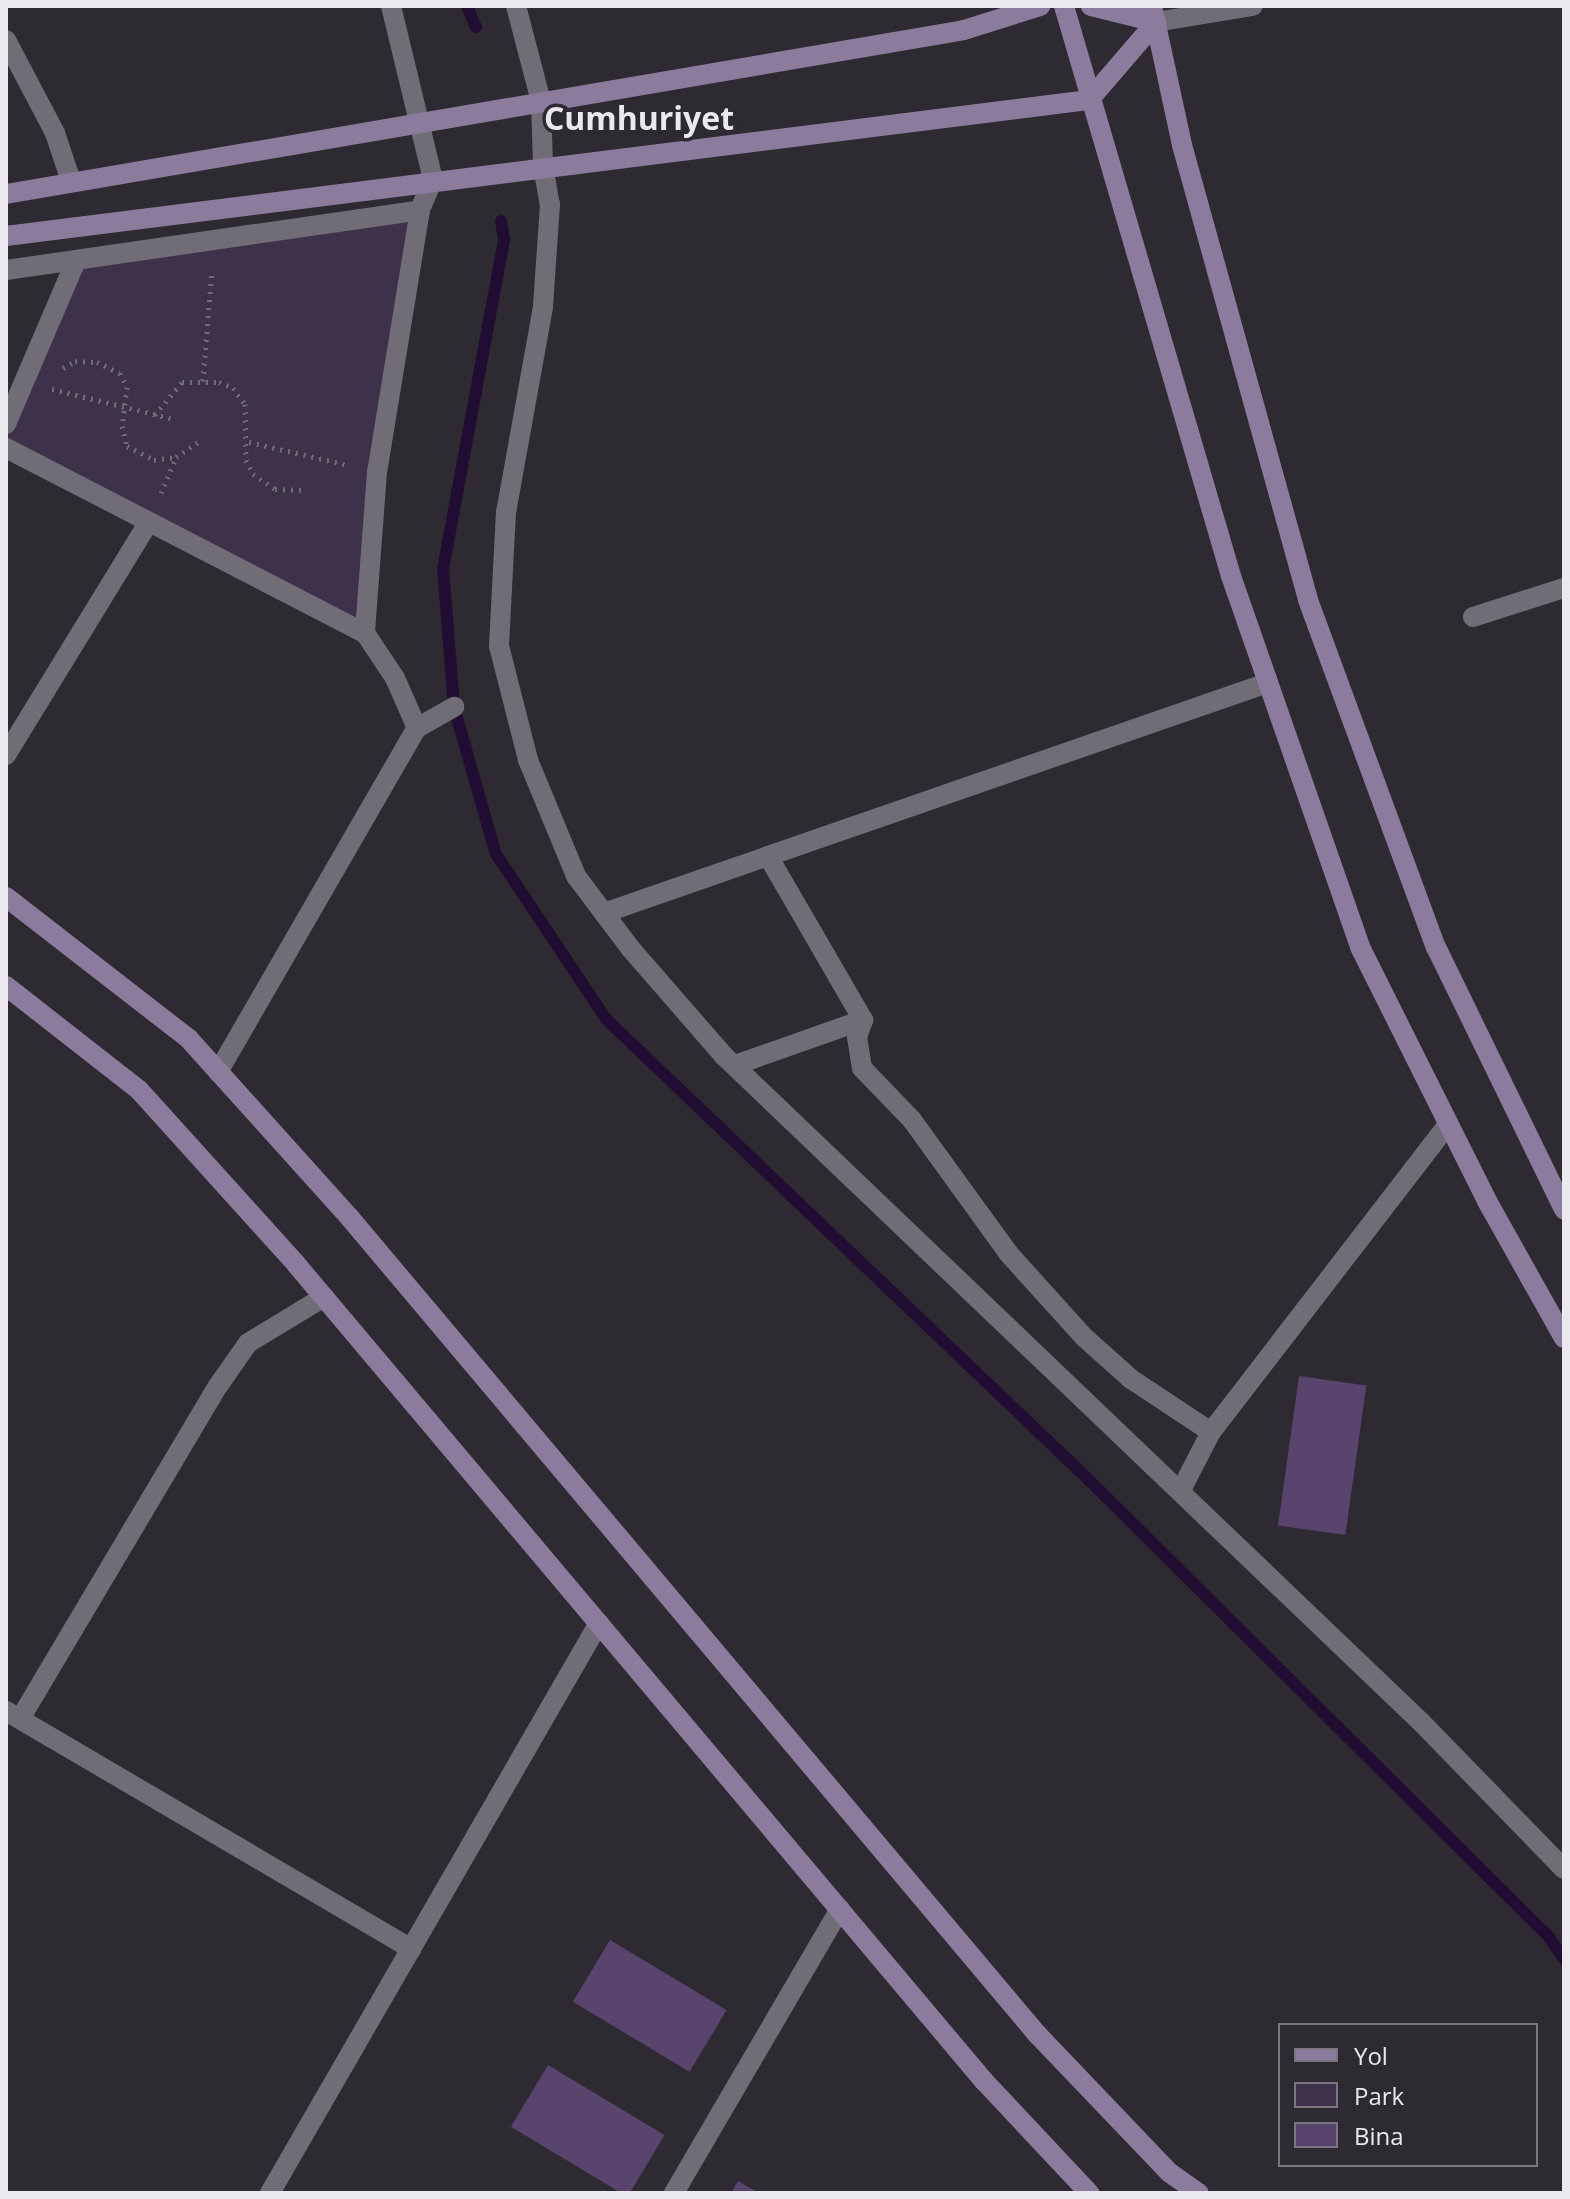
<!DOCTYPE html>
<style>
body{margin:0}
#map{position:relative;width:1570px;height:2199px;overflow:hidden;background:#2e2a32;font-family:"Open Sans",sans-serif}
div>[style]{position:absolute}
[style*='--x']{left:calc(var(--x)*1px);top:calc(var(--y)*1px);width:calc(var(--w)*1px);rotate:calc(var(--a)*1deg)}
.green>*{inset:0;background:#3d324a}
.stream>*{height:12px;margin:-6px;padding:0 6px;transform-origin:6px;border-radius:6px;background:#210d32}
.building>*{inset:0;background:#58446d;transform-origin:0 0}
.path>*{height:5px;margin-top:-2.5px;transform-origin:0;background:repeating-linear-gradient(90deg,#706c74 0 2px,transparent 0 8px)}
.minor>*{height:20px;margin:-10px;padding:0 10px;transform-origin:10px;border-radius:10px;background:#716d77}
.tertiary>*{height:20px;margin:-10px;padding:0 10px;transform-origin:10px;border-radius:10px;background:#716d77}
.secondary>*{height:20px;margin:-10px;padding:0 10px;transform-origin:10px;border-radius:10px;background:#8b7b9c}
span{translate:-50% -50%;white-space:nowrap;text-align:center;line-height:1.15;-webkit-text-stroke:7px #2e2a32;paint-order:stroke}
.district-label{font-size:32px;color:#ebe8ee;font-weight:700}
.frame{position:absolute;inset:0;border:8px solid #ebe8ee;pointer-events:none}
.legend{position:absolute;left:1278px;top:2023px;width:260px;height:144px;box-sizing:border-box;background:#2e2a32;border:2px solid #7a767d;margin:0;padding:10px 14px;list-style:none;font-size:24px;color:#ebe8ee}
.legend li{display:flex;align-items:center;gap:16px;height:40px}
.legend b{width:40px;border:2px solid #7a767d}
</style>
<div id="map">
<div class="green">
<div style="clip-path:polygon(411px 219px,357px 619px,6px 439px,24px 383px,79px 265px)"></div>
</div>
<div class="stream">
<div style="--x:467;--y:6;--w:23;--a:67"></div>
<div style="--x:501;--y:221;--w:19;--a:81"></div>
<div style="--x:504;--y:240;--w:335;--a:100.5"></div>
<div style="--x:443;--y:569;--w:138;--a:85.4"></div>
<div style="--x:454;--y:707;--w:153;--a:74.1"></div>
<div style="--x:496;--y:854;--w:198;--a:56.3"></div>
<div style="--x:606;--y:1019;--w:669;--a:43.67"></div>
<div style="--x:1090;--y:1481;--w:646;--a:44.81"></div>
<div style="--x:1548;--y:1936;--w:28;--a:55"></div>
</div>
<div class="building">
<div style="left:1299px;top:1376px;width:68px;height:151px;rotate:8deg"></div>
<div style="left:610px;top:1940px;width:136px;height:72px;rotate:31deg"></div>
<div style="left:548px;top:2065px;width:136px;height:72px;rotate:31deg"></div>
<div style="clip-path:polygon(738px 2181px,759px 2193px,731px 2193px)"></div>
</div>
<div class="path">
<div style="--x:63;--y:368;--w:14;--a:-30"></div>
<div style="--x:75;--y:361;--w:22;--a:3"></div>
<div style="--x:97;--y:362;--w:25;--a:26"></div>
<div style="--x:120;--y:373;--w:16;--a:63"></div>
<div style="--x:127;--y:387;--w:39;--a:97"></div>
<div style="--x:122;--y:426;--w:21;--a:76"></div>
<div style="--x:127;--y:446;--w:30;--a:27"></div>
<div style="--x:154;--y:460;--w:22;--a:-8"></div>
<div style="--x:176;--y:457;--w:30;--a:-34"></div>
<div style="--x:203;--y:381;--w:112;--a:-85.4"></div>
<div style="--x:52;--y:389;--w:122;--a:13.8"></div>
<div style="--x:155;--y:415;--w:43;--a:-50.7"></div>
<div style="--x:182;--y:382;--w:37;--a:0"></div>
<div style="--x:219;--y:382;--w:15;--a:23"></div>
<div style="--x:233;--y:388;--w:20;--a:53"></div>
<div style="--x:245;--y:404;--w:56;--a:89"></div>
<div style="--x:246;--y:460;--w:16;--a:63"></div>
<div style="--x:253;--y:474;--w:27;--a:34"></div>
<div style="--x:275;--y:489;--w:26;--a:2"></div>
<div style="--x:249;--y:442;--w:102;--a:13.1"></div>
<div style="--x:161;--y:493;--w:38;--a:-67"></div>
</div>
<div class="minor">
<div style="--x:391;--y:6;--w:178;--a:76.4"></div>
<div style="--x:433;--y:179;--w:34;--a:113"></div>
<div style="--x:516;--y:6;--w:98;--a:75.3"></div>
<div style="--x:541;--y:101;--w:65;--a:88.2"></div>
<div style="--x:6;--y:40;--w:105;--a:62.2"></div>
<div style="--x:55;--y:133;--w:51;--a:71.6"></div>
<div style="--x:6;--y:270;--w:418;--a:-8.2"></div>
<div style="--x:420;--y:210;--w:266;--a:99.3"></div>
<div style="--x:377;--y:472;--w:161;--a:94.3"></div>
<div style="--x:6;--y:424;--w:177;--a:-66.8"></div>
<div style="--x:6;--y:448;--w:404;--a:27.3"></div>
<div style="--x:365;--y:633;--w:54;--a:56.3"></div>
<div style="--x:395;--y:678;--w:55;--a:66.3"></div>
<div style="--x:1473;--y:617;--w:96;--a:-17.7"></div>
<div style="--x:6;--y:755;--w:272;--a:-58.5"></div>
<div style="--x:768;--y:856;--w:190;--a:59.9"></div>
<div style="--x:863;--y:1020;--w:18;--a:109"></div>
<div style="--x:857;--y:1037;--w:31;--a:81"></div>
<div style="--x:862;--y:1068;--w:72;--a:46.1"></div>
<div style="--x:912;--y:1120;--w:165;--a:54.1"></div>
<div style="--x:1009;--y:1254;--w:112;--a:47.9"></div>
<div style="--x:1084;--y:1337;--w:63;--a:41.8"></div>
<div style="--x:1131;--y:1379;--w:96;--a:33.5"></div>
<div style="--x:604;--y:913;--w:702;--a:-19.13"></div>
<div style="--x:735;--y:1065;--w:136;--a:-19.4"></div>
<div style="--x:218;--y:1072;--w:397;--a:-60"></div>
<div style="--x:417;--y:728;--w:43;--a:-29.6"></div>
<div style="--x:1181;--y:1490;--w:65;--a:-62.7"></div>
<div style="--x:1211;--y:1432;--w:389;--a:-52.4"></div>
<div style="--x:6;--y:1711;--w:470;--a:30.4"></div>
<div style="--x:20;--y:1719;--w:387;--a:-59.3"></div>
<div style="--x:218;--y:1386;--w:52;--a:-55.1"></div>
<div style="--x:248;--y:1343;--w:89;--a:-31.2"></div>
<div style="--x:270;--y:2193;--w:658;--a:-60.01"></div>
<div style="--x:674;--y:2193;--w:329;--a:-59.7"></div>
</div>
<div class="tertiary">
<div style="--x:1156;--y:22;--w:98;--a:-9.4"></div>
<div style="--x:543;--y:166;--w:39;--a:80"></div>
<div style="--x:550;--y:204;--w:103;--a:93.9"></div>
<div style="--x:543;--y:307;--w:208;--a:100.2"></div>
<div style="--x:506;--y:512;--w:134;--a:93"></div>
<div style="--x:499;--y:646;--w:118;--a:75.7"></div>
<div style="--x:528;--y:760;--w:126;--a:67.5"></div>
<div style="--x:576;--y:876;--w:91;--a:53"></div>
<div style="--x:631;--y:949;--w:142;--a:49"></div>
<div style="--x:724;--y:1056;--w:964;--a:43.7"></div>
<div style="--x:1421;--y:1722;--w:205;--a:45.8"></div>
</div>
<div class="secondary">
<div style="--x:1064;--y:6;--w:594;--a:73.67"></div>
<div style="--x:1231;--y:576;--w:393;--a:70.8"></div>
<div style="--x:1360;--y:947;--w:284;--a:63.4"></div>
<div style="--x:1487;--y:1201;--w:157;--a:60.7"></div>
<div style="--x:1152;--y:6;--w:142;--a:77.8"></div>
<div style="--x:1182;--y:145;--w:472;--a:74.5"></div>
<div style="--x:1308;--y:600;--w:370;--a:69.8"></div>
<div style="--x:1436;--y:947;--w:292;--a:64"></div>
<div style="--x:6;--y:194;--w:972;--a:-9.71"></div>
<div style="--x:964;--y:30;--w:80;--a:-17.5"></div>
<div style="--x:6;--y:236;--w:1092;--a:-7.16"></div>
<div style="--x:1089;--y:100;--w:103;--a:-49.3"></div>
<div style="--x:1156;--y:22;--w:67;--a:-166.2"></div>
<div style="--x:6;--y:897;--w:230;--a:37.8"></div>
<div style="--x:188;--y:1038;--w:242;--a:48"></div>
<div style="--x:350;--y:1218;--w:1067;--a:49.91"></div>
<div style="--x:1037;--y:2034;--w:192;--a:46.3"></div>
<div style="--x:1170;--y:2173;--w:35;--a:35"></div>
<div style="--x:6;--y:986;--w:169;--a:38"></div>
<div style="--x:139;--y:1090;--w:234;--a:47.9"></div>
<div style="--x:296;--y:1264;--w:1068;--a:49.9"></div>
<div style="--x:984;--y:2081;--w:154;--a:46.8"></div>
</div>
<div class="district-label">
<span style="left:639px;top:118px">Cumhuriyet</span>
</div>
<div class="frame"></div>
<ul class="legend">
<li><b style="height:10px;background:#8b7b9c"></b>Yol</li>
<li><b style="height:22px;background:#3d324a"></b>Park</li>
<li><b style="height:22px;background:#58446d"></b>Bina</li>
</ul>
</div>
